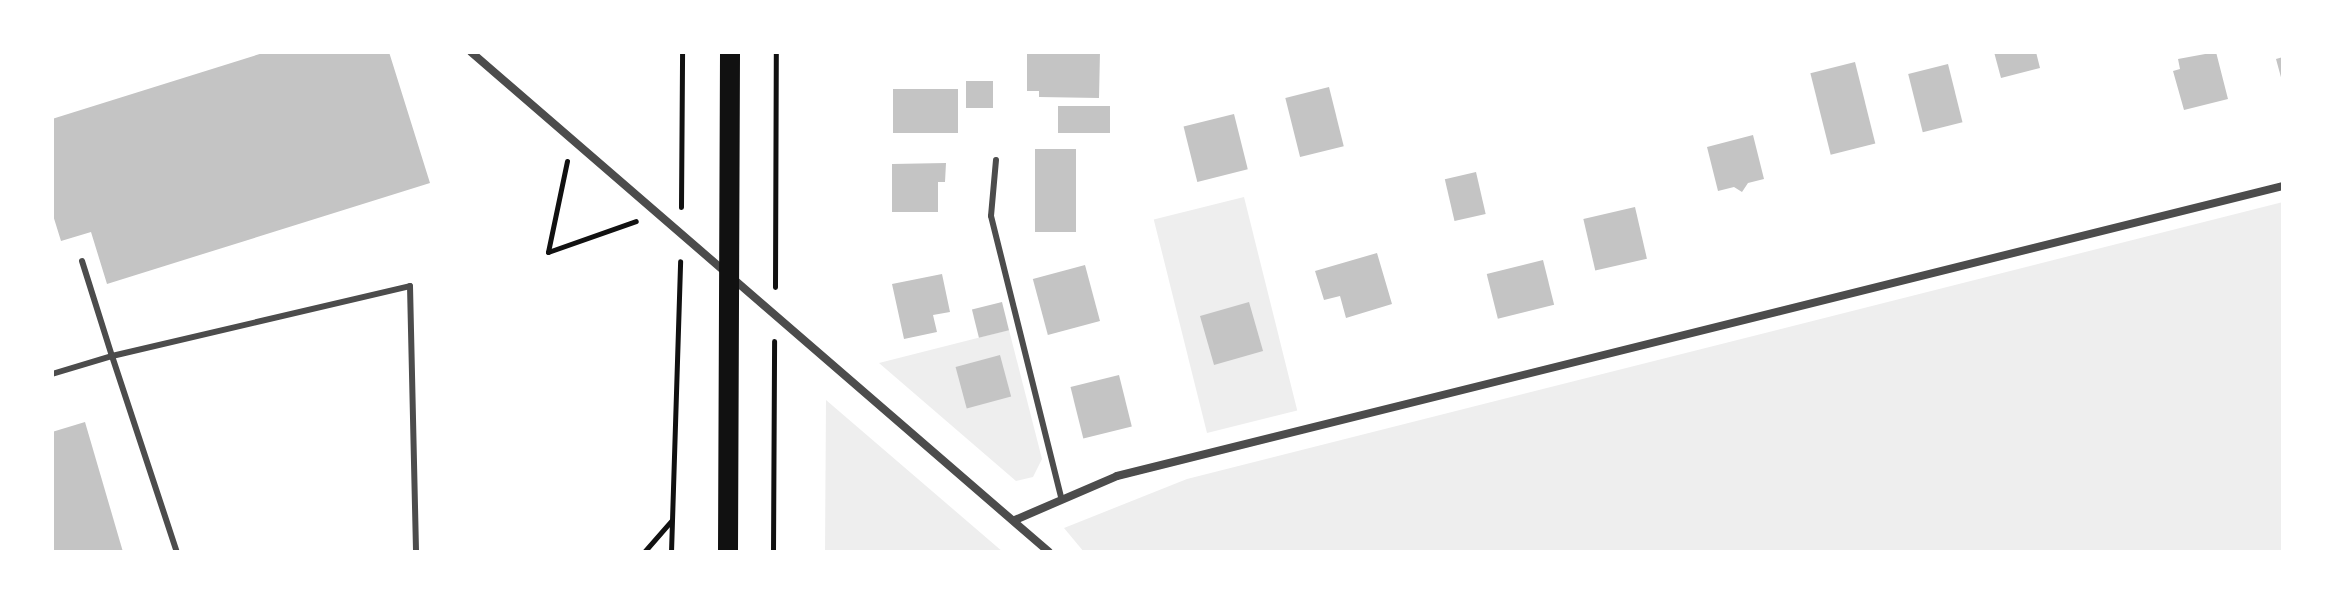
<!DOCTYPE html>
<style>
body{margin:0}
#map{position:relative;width:2335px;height:604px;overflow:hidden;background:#fff;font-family:"Noto Sans",sans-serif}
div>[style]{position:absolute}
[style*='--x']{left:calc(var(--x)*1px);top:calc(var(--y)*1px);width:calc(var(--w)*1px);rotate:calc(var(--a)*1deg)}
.green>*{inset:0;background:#eee;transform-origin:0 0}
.building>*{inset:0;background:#c4c4c4;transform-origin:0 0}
.path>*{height:5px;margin:-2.5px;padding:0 2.5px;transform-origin:2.5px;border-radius:2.5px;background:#111}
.service>*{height:6px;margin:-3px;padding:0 3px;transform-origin:3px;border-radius:3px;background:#4c4c4c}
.minor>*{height:8px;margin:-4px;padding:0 4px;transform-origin:4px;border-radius:4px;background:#4c4c4c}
.primary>*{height:20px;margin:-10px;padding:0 10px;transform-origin:10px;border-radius:10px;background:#111}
span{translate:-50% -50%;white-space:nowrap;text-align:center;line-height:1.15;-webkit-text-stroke:8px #fff;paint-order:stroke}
.frame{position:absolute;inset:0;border:54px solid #fff;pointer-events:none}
</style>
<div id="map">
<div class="green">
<div style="left:1244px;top:197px;width:220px;height:93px;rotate:76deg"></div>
<div style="clip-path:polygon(2283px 202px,2283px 552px,1084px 552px,1064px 528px,1187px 479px)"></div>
<div style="clip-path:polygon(1009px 330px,1042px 459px,1033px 477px,1016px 481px,879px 363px)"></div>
<div style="clip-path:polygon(826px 400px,1003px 552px,825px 552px)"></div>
</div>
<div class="building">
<div style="clip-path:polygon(266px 52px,389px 52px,430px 183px,107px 284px,91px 232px,61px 241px,52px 212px,52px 119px)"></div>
<div style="clip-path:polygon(1027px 52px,1100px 52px,1099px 98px,1039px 97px,1039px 91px,1027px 91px)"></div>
<div style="clip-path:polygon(1994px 52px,2036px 52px,2040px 68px,2001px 78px)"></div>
<div style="clip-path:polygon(2216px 52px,2228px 99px,2184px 110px,2173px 71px,2180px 69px,2178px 59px)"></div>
<div style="clip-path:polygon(2283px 57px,2283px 81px,2282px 81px,2276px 59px)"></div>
<div style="left:1855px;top:62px;width:84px;height:46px;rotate:76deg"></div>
<div style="left:1948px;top:64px;width:60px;height:41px;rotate:76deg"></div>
<div style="left:966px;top:81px;width:27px;height:27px"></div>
<div style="left:1329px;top:87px;width:61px;height:45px;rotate:76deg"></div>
<div style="left:893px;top:89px;width:65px;height:44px"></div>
<div style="left:1110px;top:106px;width:27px;height:52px;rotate:90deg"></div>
<div style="left:1234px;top:114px;width:57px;height:52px;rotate:76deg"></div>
<div style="clip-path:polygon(1753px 135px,1764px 179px,1748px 183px,1742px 192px,1734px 187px,1718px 191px,1707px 147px)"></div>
<div style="left:1035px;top:149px;width:41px;height:83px"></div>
<div style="clip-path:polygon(946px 163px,945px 182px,938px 182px,938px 212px,892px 212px,892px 164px)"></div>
<div style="left:1476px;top:172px;width:43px;height:32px;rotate:77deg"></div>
<div style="left:1635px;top:207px;width:53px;height:53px;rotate:77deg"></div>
<div style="clip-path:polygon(1377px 253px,1392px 304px,1346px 318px,1340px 296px,1324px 300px,1315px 271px)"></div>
<div style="left:1543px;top:260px;width:46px;height:58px;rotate:76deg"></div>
<div style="left:1085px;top:265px;width:58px;height:54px;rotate:75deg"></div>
<div style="clip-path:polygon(942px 274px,950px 312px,933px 315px,937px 332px,904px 339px,892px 284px)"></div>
<div style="left:1002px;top:302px;width:29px;height:31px;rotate:76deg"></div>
<div style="left:1249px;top:302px;width:51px;height:51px;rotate:74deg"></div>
<div style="left:1000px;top:355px;width:43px;height:46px;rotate:75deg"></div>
<div style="left:1119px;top:375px;width:53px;height:50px;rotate:76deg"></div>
<div style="clip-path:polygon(85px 422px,123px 552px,52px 552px,52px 432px)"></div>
</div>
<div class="path">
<div style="--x:567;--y:161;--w:93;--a:101.8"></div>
<div style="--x:548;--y:252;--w:93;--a:-19.4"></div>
<div style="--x:681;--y:207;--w:155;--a:-89.6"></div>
<div style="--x:775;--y:287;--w:235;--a:-89.8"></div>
<div style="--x:644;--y:552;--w:41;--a:-48.9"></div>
<div style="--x:671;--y:552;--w:291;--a:-88.2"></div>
<div style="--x:773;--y:552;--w:211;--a:-89.7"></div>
</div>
<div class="service">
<div style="--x:996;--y:160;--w:56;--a:95.1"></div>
<div style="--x:991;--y:216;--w:289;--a:76"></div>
<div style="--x:82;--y:261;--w:100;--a:72.5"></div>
<div style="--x:112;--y:356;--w:306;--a:-13.2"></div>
<div style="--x:410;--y:286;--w:266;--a:88.7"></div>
<div style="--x:52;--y:374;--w:63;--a:-16.7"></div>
<div style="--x:112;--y:356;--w:206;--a:71.7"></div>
</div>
<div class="minor">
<div style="--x:471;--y:52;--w:764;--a:40.86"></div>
<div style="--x:1015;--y:520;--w:111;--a:-23.3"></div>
<div style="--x:1117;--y:476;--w:1202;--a:-13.97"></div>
</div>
<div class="primary">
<div style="--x:728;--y:552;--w:500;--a:-89.77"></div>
</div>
<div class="frame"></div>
</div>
